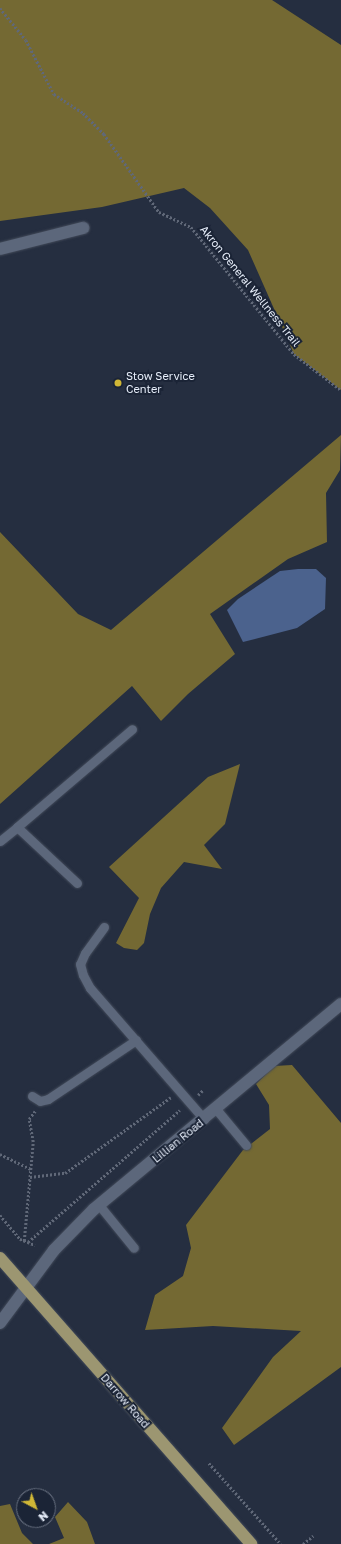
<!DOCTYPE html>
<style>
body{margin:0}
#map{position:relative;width:341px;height:1544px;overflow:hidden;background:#252e40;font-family:"Golos Text",sans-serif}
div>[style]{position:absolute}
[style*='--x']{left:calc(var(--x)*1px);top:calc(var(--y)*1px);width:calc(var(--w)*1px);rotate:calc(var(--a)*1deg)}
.forest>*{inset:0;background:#746933}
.water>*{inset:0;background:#4b628d}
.path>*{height:2.5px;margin-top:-1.25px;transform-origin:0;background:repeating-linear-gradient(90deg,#606878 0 2px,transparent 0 4px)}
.roads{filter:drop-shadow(0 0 1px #424a59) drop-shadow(0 0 1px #424a59)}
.lane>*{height:9px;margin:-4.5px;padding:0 4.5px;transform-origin:4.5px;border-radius:4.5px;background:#5c677b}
.street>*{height:12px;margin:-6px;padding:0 6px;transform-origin:6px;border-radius:6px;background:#5c677b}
.primary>*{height:12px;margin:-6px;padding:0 6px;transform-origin:6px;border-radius:6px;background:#9c9671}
.dots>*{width:11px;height:11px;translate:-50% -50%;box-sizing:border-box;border:2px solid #1b2436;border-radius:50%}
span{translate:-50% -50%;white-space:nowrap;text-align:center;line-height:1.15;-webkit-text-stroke:4px #1b2436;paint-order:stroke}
.street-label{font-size:11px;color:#e6edf9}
.poi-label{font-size:11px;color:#e6edf9}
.left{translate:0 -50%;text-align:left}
.north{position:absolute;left:16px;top:1488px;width:40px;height:40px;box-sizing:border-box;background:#1b2436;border:1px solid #6c7484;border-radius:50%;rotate:139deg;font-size:11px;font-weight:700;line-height:16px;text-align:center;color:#e6edf9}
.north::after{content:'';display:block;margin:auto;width:14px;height:18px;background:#d0b736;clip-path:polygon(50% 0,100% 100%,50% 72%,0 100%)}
</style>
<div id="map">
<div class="forest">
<div style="clip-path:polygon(0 0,272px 0,341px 45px,341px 390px,294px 354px,248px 250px,210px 208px,184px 188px,102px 207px,0 221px)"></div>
<div style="clip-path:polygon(341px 435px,340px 470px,326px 493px,327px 542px,288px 559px,210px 614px,235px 654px,188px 694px,161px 721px,132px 686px,0 804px,0 532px,78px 614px,111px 630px)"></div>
<div style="clip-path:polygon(240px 764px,225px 824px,204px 845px,222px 869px,184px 862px,161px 888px,150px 914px,144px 943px,137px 950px,124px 948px,116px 943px,139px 898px,109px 867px,208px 777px)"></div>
<div style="clip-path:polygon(292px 1065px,341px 1123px,341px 1367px,234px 1445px,222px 1428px,273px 1357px,301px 1331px,213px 1326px,145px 1330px,155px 1295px,183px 1276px,191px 1248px,186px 1225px,243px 1150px,270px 1129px,269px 1105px,256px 1084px,274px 1066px)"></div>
<div style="clip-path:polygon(68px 1502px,87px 1522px,95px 1544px,49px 1544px,64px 1538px,55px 1517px)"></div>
<div style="clip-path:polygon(10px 1504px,22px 1533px,33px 1544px,0 1544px,0 1506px)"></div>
</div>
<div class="water">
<div style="clip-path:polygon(298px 569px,316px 569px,326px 578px,325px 609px,297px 628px,243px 642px,227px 610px,238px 599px,280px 571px)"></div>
</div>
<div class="path">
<div style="--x:0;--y:8;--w:41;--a:50.9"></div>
<div style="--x:26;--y:40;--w:61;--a:62.6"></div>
<div style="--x:54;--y:94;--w:35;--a:33"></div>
<div style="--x:83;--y:113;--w:30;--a:45"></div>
<div style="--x:104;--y:134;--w:95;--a:54.8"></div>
<div style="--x:159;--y:212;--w:35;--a:25"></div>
<div style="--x:191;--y:227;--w:164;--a:51"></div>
<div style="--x:294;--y:354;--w:59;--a:37.5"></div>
<div style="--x:198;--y:1095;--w:8;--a:-45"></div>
<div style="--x:0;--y:1154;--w:34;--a:26"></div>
<div style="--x:30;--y:1177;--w:35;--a:-7"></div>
<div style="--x:65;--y:1173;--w:130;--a:-35.6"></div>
<div style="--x:0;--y:1215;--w:31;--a:50"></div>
<div style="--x:20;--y:1239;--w:16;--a:22"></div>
<div style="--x:24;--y:1241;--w:99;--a:-84.8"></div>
<div style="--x:33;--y:1142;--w:23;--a:-100"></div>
<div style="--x:29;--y:1119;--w:10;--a:-53"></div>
<div style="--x:28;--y:1242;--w:201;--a:-41"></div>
<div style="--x:209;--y:1463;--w:108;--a:48.4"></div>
<div style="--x:303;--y:1544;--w:13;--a:-39"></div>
</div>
<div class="roads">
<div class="lane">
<div style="--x:0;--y:841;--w:22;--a:-39"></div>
<div style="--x:77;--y:883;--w:82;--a:-137"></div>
<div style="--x:17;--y:827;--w:151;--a:-40.4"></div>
<div style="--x:104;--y:927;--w:32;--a:126"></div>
<div style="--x:85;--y:953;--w:12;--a:114"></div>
<div style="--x:80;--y:964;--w:11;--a:75"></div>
<div style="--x:83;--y:975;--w:15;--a:62"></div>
<div style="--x:90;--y:988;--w:174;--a:49"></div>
<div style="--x:32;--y:1096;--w:9;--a:32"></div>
<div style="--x:40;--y:1101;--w:8;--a:-14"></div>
<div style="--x:48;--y:1099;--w:106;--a:-33.8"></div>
<div style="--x:216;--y:1109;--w:47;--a:50.2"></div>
<div style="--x:99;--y:1205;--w:55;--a:50.9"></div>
</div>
<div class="street">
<div style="--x:0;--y:249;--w:86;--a:-14.2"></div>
<div style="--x:0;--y:1323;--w:91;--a:-53.5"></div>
<div style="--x:54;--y:1250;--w:57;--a:-45.7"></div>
<div style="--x:94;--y:1209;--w:321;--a:-39.7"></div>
</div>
<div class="primary">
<div style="--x:0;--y:1258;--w:381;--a:48.7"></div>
</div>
</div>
<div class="dots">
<div style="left:118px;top:383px;background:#d0b736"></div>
</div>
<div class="street-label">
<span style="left:250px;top:286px;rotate:51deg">Akron General Wellness Trail</span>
<span style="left:178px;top:1141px;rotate:-39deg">Lillian Road</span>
<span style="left:125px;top:1401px;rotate:49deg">Darrow Road</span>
</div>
<div class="poi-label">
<span class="left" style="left:126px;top:383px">Stow Service<br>Center</span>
</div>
<div class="north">N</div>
</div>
